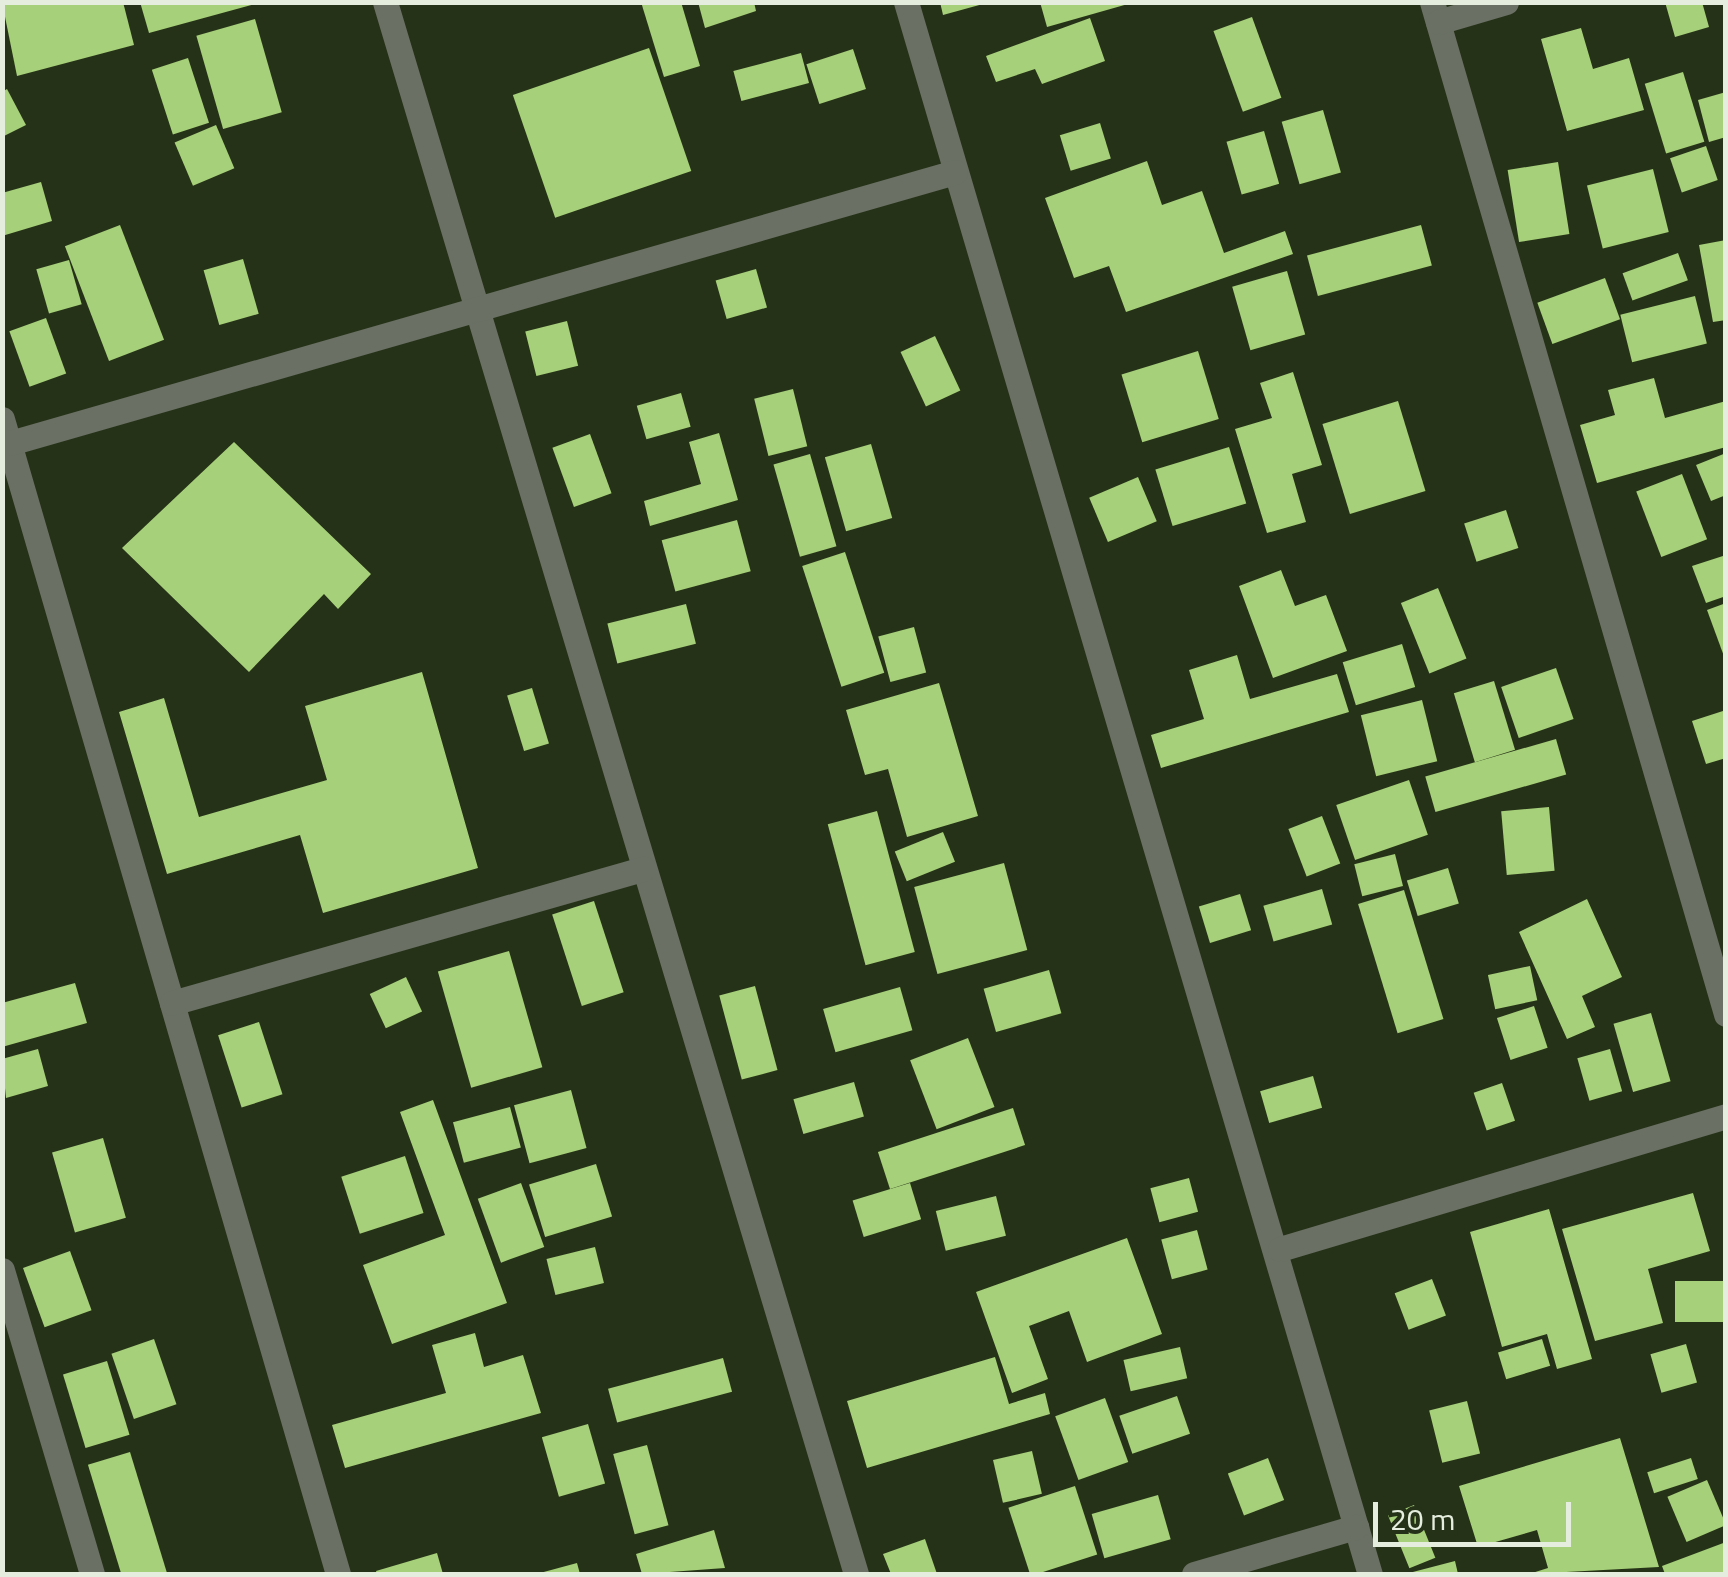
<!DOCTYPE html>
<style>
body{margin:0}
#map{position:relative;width:1728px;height:1577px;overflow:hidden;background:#263218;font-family:"Titillium Web",sans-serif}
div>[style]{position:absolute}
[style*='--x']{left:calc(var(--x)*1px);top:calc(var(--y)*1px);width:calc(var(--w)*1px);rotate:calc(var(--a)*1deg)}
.building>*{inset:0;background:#a6d079;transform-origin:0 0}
.minor>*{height:25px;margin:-12.5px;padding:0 12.5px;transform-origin:12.5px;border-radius:12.5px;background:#6a7064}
span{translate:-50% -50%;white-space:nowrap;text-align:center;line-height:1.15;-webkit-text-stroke:10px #263218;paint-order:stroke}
.frame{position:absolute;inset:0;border:5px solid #e5eede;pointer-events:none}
.scale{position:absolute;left:1373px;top:1502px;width:198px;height:45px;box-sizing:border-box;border:5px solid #e5eede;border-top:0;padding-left:12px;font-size:30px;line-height:35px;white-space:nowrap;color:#e5eede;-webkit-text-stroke:8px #263218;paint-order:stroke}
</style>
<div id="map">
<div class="building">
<div style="clip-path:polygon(2px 2px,123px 2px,134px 45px,17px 76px)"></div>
<div style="clip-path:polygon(140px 2px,255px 2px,255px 4px,149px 33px)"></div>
<div style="clip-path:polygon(641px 2px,681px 2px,700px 66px,664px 77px)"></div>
<div style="clip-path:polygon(698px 2px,754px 2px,756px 11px,705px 28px)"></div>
<div style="clip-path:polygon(940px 2px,983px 2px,983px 4px,943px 15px)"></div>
<div style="clip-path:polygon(1040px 2px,1128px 2px,1128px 4px,1047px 27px)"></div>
<div style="clip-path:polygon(1665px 2px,1702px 2px,1709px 27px,1675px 37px)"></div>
<div style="left:1252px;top:17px;width:86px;height:41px;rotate:70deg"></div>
<div style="clip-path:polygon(1090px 18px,1105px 61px,1042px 84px,1035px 69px,996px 82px,986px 56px)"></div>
<div style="left:255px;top:19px;width:97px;height:61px;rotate:74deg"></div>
<div style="clip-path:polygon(1581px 28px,1593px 69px,1629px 58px,1644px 110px,1567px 131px,1541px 39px)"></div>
<div style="left:649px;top:48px;width:130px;height:144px;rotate:71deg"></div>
<div style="left:853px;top:49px;width:42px;height:49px;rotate:72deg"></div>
<div style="left:801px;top:53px;width:31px;height:70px;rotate:75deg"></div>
<div style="left:188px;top:58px;width:68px;height:38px;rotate:72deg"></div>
<div style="left:1683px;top:72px;width:73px;height:40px;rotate:73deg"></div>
<div style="clip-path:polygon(7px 89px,26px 125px,2px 137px,2px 92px)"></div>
<div style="clip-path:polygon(1726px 92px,1726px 137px,1709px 142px,1698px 100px)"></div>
<div style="left:1323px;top:110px;width:65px;height:43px;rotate:74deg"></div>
<div style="left:1100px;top:123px;width:37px;height:42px;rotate:73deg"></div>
<div style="left:216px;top:125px;width:47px;height:45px;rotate:67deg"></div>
<div style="left:1264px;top:131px;width:55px;height:39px;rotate:74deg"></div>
<div style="left:1706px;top:146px;width:36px;height:38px;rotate:71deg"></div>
<div style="clip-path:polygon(1147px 161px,1162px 205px,1202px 191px,1224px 253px,1285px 231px,1293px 254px,1126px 312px,1109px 266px,1074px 278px,1045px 198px)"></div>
<div style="left:1558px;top:162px;width:73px;height:51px;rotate:81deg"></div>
<div style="left:1653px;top:169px;width:65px;height:68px;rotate:76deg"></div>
<div style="clip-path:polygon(41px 182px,52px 221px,2px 236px,2px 193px)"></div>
<div style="left:120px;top:225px;width:123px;height:59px;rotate:69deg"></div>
<div style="left:1421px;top:225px;width:42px;height:118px;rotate:75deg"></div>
<div style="clip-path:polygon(1726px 240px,1726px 320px,1713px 322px,1699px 245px)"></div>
<div style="left:1678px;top:253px;width:29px;height:59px;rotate:70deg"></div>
<div style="left:243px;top:259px;width:57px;height:41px;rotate:74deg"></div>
<div style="left:69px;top:260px;width:46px;height:34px;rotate:74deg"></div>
<div style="left:756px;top:269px;width:40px;height:42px;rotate:74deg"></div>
<div style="left:1287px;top:271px;width:66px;height:57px;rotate:74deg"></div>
<div style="left:1605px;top:278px;width:44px;height:72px;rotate:70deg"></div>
<div style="left:1695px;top:296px;width:49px;height:77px;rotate:76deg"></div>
<div style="left:46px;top:318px;width:59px;height:39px;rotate:70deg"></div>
<div style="left:567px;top:321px;width:46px;height:43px;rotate:76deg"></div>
<div style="left:935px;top:336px;width:60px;height:38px;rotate:65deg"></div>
<div style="left:1198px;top:351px;width:71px;height:80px;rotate:73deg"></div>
<div style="clip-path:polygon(1293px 372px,1322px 465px,1292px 474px,1306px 522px,1267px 533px,1235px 429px,1272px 418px,1260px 383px)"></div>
<div style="clip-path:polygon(1654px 378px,1665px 418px,1726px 401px,1726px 447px,1597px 483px,1580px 425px,1615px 415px,1608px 390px)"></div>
<div style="left:793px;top:389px;width:59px;height:40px;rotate:76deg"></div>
<div style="left:681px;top:393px;width:35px;height:46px;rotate:74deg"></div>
<div style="left:1398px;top:401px;width:94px;height:79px;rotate:73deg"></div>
<div style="clip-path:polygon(719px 433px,738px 500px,650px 526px,644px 501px,701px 484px,689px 442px)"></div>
<div style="left:590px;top:434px;width:63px;height:40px;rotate:70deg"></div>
<div style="clip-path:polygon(234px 442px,371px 574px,338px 609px,324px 594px,249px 672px,122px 548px)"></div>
<div style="left:871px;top:444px;width:77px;height:48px;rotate:74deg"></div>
<div style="left:1229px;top:447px;width:59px;height:77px;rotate:73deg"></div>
<div style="clip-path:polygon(1726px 453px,1726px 495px,1711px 501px,1696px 465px)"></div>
<div style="left:810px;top:454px;width:96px;height:38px;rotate:74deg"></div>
<div style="left:1682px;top:474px;width:70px;height:49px;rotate:69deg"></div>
<div style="left:1138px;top:477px;width:48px;height:53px;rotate:67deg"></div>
<div style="left:1506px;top:510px;width:40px;height:44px;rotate:72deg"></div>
<div style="left:737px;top:520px;width:53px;height:78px;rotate:75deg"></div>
<div style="left:845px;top:552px;width:127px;height:45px;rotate:72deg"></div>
<div style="clip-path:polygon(1726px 555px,1726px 596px,1706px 603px,1692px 566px)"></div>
<div style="clip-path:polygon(1281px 570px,1295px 606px,1326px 595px,1347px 651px,1273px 678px,1239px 586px)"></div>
<div style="left:1438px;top:588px;width:76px;height:40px;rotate:68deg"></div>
<div style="clip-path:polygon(1726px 603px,1726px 659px,1725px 659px,1707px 610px)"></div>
<div style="left:686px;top:604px;width:41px;height:81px;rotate:76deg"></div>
<div style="left:914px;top:627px;width:47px;height:37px;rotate:75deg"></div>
<div style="left:1402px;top:644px;width:45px;height:62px;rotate:73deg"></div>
<div style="clip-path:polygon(1237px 655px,1250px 699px,1337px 674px,1349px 712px,1161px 768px,1151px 735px,1204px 719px,1189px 670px)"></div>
<div style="left:1556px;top:668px;width:54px;height:58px;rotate:71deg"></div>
<div style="clip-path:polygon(422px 672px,478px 868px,323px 913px,300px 835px,167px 874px,119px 712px,164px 698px,199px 817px,327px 780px,305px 706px)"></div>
<div style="left:1494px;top:681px;width:72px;height:42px;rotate:73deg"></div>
<div style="clip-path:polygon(939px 683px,978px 816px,907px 837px,888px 769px,865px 775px,846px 710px)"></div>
<div style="left:532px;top:688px;width:58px;height:26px;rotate:73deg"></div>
<div style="left:1422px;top:700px;width:63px;height:63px;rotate:76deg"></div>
<div style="clip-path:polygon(1726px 710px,1726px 758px,1706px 764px,1692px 721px)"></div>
<div style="left:1556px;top:739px;width:37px;height:136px;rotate:74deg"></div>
<div style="left:1409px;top:780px;width:58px;height:77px;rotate:71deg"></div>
<div style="left:1549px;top:807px;width:64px;height:48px;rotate:85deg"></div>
<div style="left:877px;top:811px;width:146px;height:51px;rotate:75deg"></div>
<div style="left:1322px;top:816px;width:51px;height:36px;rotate:69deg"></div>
<div style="left:943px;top:832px;width:32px;height:52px;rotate:68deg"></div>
<div style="left:1395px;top:854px;width:33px;height:42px;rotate:76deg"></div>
<div style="left:1004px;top:863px;width:90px;height:93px;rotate:75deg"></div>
<div style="left:1448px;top:868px;width:37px;height:43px;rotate:73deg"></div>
<div style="left:1322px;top:889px;width:37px;height:61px;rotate:74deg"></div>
<div style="left:1404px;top:890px;width:135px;height:48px;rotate:73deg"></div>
<div style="left:1240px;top:894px;width:38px;height:43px;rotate:73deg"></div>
<div style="clip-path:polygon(1587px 899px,1622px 977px,1582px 996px,1595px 1027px,1567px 1039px,1519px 932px)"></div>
<div style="left:594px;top:901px;width:96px;height:44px;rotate:72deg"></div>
<div style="left:509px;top:951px;width:121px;height:74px;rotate:74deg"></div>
<div style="left:1530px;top:966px;width:35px;height:43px;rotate:78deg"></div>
<div style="left:1049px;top:970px;width:45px;height:68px;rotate:74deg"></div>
<div style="left:406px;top:977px;width:38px;height:40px;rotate:65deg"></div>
<div style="clip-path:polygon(75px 983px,87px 1023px,2px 1047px,2px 1003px)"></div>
<div style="left:755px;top:986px;width:87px;height:37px;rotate:75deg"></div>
<div style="left:900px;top:987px;width:45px;height:80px;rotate:74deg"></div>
<div style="left:1534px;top:1006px;width:44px;height:39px;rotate:72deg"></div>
<div style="left:1651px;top:1013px;width:71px;height:39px;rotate:74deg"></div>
<div style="left:259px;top:1022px;width:76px;height:43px;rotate:72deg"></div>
<div style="left:968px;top:1038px;width:74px;height:62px;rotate:69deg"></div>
<div style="clip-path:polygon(38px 1049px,48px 1086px,6px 1098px,2px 1059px)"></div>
<div style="left:1610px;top:1049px;width:44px;height:34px;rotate:74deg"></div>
<div style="left:1313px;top:1076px;width:33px;height:55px;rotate:74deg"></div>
<div style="left:854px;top:1082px;width:36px;height:63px;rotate:74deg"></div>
<div style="left:1502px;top:1083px;width:40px;height:30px;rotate:71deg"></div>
<div style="left:571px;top:1090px;width:60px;height:59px;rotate:75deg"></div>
<div style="clip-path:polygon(433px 1100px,507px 1303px,392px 1344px,363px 1265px,445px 1235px,400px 1112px)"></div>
<div style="left:510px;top:1107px;width:42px;height:59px;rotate:75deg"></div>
<div style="left:1013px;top:1108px;width:39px;height:142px;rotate:72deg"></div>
<div style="left:103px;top:1138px;width:83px;height:53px;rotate:74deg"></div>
<div style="left:405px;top:1156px;width:60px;height:67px;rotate:72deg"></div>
<div style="left:596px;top:1164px;width:55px;height:70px;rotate:73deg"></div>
<div style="left:1189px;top:1178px;width:35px;height:40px;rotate:75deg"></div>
<div style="left:521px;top:1183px;width:68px;height:46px;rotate:70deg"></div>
<div style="left:910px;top:1183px;width:38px;height:60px;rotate:73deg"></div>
<div style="clip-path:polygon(1693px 1193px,1710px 1251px,1648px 1269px,1663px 1323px,1595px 1341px,1562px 1229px)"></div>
<div style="left:996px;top:1196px;width:41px;height:62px;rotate:76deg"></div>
<div style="clip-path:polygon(1549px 1209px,1592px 1359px,1557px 1369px,1547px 1334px,1502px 1347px,1470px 1232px)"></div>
<div style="left:1197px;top:1230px;width:41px;height:37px;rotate:75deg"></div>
<div style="clip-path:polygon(1127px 1238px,1162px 1334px,1087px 1362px,1069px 1311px,1029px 1326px,1048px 1379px,1012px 1393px,976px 1292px)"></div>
<div style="left:595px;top:1247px;width:37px;height:50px;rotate:76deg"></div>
<div style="left:70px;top:1251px;width:63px;height:50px;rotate:70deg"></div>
<div style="left:1432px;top:1279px;width:39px;height:40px;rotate:69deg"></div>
<div style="left:1726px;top:1281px;width:41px;height:51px;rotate:90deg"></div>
<div style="clip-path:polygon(475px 1333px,484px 1367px,523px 1355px,541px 1413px,345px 1468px,332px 1425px,446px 1393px,432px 1345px)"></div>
<div style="left:154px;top:1339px;width:69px;height:45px;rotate:71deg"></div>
<div style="left:1542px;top:1339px;width:28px;height:46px;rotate:73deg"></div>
<div style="left:1686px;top:1344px;width:40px;height:37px;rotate:74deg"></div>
<div style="left:1180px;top:1347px;width:32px;height:58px;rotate:77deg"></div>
<div style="clip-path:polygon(995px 1357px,1009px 1404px,1045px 1393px,1050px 1414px,867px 1468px,847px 1401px)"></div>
<div style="left:723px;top:1358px;width:35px;height:119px;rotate:75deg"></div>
<div style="left:107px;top:1361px;width:77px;height:46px;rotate:73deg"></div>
<div style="left:1177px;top:1396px;width:40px;height:61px;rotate:71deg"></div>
<div style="left:1105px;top:1398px;width:68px;height:53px;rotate:70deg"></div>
<div style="left:1467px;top:1401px;width:54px;height:39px;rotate:76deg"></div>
<div style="left:588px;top:1424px;width:62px;height:48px;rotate:74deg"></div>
<div style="clip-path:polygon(1620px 1438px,1659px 1567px,1529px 1574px,1548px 1568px,1537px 1530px,1478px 1547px,1459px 1486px)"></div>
<div style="left:647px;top:1445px;width:83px;height:35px;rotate:75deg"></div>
<div style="left:1032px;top:1451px;width:44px;height:40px;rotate:77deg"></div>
<div style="left:130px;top:1452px;width:127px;height:44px;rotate:73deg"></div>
<div style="left:1268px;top:1458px;width:45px;height:43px;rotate:69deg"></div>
<div style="left:1691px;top:1458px;width:22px;height:46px;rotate:72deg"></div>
<div style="left:1707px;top:1480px;width:49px;height:43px;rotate:67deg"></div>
<div style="left:1075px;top:1486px;width:72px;height:70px;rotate:72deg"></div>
<div style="left:1158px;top:1495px;width:46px;height:69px;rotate:74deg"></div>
<div style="left:1414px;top:1505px;width:57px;height:28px;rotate:68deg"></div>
<div style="clip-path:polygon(714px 1530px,725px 1568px,642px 1574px,636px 1554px)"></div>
<div style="clip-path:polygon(925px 1539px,937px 1574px,891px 1574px,883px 1554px)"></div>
<div style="clip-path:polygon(1726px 1542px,1726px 1574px,1665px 1574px,1662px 1566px)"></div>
<div style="clip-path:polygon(437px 1553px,443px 1574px,377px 1574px,376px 1571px)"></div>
<div style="clip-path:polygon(1455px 1561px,1458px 1574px,1409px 1574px,1409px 1573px)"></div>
<div style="clip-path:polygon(577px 1563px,580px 1574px,540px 1574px,540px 1573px)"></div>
</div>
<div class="minor">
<div style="--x:385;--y:2;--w:1641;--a:73.32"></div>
<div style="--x:906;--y:2;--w:1639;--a:73.56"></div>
<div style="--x:1432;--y:2;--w:1054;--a:73.8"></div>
<div style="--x:1438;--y:22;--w:71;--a:-16.4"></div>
<div style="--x:2;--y:419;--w:1203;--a:73.78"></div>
<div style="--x:10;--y:443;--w:983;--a:-16"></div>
<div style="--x:172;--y:1003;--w:490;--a:-15.9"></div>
<div style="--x:1280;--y:1249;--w:465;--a:-16.6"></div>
<div style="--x:2;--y:1270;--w:317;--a:73.5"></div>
<div style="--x:1194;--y:1574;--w:169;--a:-16.2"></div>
</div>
<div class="frame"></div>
<div class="scale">20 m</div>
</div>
